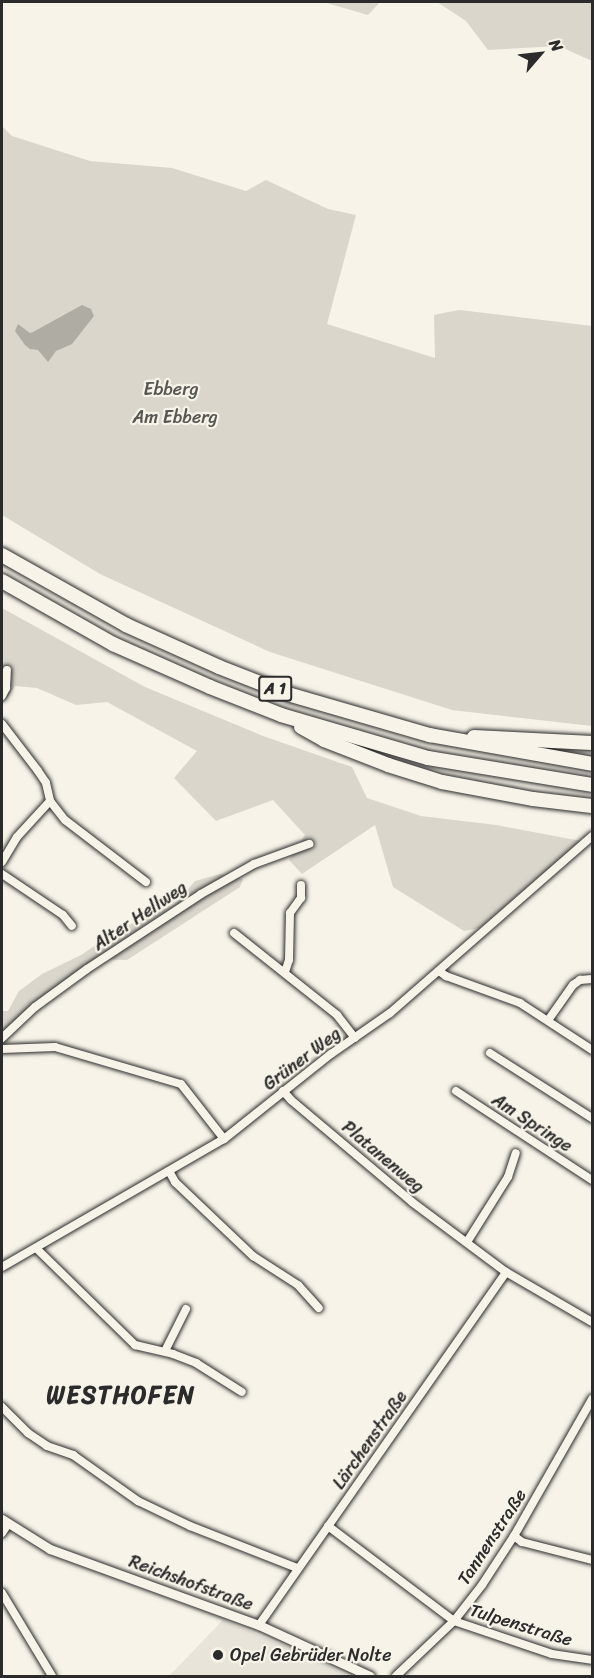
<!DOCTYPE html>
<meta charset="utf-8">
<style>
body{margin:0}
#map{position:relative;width:594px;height:1678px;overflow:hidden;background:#f7f3e8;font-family:Sriracha,sans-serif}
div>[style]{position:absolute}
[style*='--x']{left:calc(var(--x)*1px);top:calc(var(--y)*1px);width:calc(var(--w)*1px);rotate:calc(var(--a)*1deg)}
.built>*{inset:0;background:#e8e4da}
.green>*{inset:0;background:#dad6cc}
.water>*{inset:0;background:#afaca4}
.roads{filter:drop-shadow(0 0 2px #2b2b2b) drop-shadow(0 0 2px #2b2b2b)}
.minor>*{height:8px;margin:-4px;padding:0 4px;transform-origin:4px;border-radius:4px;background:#f7f3e8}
.tertiary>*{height:9px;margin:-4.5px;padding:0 4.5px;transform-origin:4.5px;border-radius:4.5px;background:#f7f3e8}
.motorway>*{height:14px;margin:-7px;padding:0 7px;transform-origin:7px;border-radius:7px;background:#f7f3e8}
.dots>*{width:16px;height:16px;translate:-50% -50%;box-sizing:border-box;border:3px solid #f7f3e8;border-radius:50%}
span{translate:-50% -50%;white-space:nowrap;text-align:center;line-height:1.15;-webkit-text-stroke:4.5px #f7f3e8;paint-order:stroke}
.shield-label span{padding:2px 4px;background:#f7f3e8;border:2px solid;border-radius:4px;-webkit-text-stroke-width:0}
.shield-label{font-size:16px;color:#2b2b2b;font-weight:700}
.park-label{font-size:18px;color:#575653}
.street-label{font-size:18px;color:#2b2b2b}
.poi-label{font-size:18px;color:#2b2b2b}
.left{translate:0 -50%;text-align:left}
.district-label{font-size:24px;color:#2b2b2b;font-weight:700;letter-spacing:1.5px}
.frame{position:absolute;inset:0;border:3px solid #2b2b2b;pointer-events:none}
.north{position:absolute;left:510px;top:24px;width:60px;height:60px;-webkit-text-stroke:4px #f7f3e8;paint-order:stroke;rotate:62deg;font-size:16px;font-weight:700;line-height:24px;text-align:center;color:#2b2b2b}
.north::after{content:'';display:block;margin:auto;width:21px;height:27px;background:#2b2b2b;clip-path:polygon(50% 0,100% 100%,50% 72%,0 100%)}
</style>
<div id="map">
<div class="built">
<div style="clip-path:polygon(223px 1620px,304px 1654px,349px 1676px,169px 1676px)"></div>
</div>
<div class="green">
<div style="clip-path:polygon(323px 2px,380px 2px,368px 15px)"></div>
<div style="clip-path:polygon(437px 2px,592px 2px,592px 61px,559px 46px,488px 50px,466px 21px)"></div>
<div style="clip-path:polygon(2px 126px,12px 136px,90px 161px,172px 168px,246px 191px,266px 180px,328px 209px,356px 215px,327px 324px,435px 358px,434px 315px,448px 312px,460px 310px,592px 326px,592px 726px,452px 710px,270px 652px,100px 574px,2px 515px)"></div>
<div style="clip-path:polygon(2px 608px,145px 687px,263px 736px,352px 767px,367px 798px,421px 816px,496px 825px,581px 841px,480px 928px,464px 931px,393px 887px,375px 825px,302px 874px,289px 860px,305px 835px,273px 800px,216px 821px,174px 778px,197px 751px,107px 702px,76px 705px,37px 688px,15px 686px,2px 705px)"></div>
<div style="clip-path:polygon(220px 874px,243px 879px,240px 887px,127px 960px,96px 959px,2px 1034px,2px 1011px,8px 1011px,19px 991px,42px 974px,81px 955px,120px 929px,175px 904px,195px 881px)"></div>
</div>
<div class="water">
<div style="clip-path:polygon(82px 305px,91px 309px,94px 316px,72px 344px,56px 351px,48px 362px,38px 350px,30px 349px,25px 345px,15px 331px,18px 324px,30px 333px,33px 332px)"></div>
</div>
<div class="roads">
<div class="minor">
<div style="--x:2;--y:696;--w:9;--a:-63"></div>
<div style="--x:6;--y:688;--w:18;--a:-87"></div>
<div style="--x:2;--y:724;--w:59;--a:52.5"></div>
<div style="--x:38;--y:771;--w:14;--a:56"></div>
<div style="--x:46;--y:783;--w:18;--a:77"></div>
<div style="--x:50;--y:801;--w:24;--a:52"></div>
<div style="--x:65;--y:820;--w:102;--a:37.4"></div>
<div style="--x:2;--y:862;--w:29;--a:-59"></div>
<div style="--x:17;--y:837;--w:49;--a:-47.5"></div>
<div style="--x:2;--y:874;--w:73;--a:33.9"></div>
<div style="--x:63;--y:915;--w:14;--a:51"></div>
<div style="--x:234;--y:933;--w:132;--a:38.5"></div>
<div style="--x:337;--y:1015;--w:29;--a:52"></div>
<div style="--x:439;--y:971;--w:9;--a:36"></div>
<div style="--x:446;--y:976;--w:79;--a:20"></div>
<div style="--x:520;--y:1003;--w:86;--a:33.1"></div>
<div style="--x:285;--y:972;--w:13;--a:-72"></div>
<div style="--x:289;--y:960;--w:47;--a:-88.8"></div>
<div style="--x:290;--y:913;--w:19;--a:-54"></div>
<div style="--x:301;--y:898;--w:13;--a:-90"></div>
<div style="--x:549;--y:1019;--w:42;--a:-54.8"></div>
<div style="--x:573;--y:985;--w:9;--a:-36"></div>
<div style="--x:580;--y:980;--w:12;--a:-5"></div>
<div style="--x:2;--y:1038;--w:45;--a:-43.2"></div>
<div style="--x:35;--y:1007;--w:64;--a:-36.2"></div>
<div style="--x:87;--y:969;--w:136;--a:-33.3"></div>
<div style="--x:201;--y:894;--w:61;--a:-29.5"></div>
<div style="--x:254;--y:864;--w:59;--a:-20"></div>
<div style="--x:2;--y:1049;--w:53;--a:-2.2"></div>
<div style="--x:55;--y:1047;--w:131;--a:16.4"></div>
<div style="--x:181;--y:1084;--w:70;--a:52"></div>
<div style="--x:490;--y:1053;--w:121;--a:32.5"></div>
<div style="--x:283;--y:1091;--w:12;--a:48"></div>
<div style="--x:291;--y:1100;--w:158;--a:40.1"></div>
<div style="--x:412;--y:1202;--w:117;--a:36.7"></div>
<div style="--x:506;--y:1272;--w:99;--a:30.2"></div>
<div style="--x:456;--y:1091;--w:163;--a:33.2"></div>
<div style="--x:169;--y:1171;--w:13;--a:61"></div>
<div style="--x:175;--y:1182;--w:108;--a:43.5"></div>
<div style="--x:253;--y:1256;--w:54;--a:32.8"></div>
<div style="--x:298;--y:1285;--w:31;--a:48"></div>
<div style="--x:467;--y:1242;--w:77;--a:-57.8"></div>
<div style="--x:508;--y:1177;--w:25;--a:-72"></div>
<div style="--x:36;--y:1248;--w:139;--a:44.4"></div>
<div style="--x:135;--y:1345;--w:39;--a:13"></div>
<div style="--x:173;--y:1354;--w:25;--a:21"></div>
<div style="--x:196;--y:1363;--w:54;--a:32.2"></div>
<div style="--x:2;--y:1267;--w:256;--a:-30"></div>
<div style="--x:224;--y:1139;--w:137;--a:-38.5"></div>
<div style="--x:331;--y:1054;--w:72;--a:-34.8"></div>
<div style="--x:390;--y:1013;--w:269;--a:-41.2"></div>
<div style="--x:165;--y:1351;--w:47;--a:-63.4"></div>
<div style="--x:2;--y:1407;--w:37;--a:45"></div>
<div style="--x:28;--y:1433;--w:23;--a:34"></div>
<div style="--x:47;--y:1446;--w:28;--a:19"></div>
<div style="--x:73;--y:1455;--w:80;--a:35.3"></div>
<div style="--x:138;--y:1501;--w:58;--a:25.7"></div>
<div style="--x:190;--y:1526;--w:115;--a:21.4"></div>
<div style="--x:328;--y:1526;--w:158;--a:37"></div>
<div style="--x:454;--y:1621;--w:103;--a:18.6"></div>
<div style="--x:552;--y:1654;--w:40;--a:8.5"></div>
<div style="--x:2;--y:1533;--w:11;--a:-56"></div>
<div style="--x:514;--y:1536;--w:10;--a:37"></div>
<div style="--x:522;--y:1542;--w:72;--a:14.4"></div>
<div style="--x:2;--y:1593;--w:97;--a:58.9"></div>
<div style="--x:259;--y:1625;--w:431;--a:-55"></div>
<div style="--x:396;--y:1676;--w:80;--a:-43.5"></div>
<div style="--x:454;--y:1621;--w:46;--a:-52.1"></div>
<div style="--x:482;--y:1585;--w:59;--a:-56.9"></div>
<div style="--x:514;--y:1536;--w:158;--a:-60.3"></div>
</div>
<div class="tertiary">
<div style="--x:2;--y:1519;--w:57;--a:32"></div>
<div style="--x:50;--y:1549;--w:222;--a:20"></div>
<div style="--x:259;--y:1625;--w:122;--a:24.7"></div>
</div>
<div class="motorway">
<div style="--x:2;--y:555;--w:142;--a:29.4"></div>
<div style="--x:126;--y:625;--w:102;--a:24.3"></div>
<div style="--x:219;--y:667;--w:77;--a:21.3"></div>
<div style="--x:291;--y:695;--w:145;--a:16.1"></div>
<div style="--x:430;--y:735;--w:165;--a:10.1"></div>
<div style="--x:2;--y:581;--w:128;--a:29.6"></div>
<div style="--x:113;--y:644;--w:106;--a:23.9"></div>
<div style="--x:210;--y:687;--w:76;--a:21.5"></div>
<div style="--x:281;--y:715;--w:153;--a:16.3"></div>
<div style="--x:428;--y:758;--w:166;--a:9.3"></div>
<div style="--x:301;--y:727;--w:26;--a:29"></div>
<div style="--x:324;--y:740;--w:69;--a:21.3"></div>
<div style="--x:388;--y:765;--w:57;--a:17.5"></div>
<div style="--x:442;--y:782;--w:93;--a:10.6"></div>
<div style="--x:533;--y:799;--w:59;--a:6.8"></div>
<div style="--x:474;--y:737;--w:118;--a:2.9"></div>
</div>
</div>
<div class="dots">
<div style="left:218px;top:1655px;background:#2b2b2b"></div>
</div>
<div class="shield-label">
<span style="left:275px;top:689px">A 1</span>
</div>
<div class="park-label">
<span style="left:171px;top:389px">Ebberg</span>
<span style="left:175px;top:417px">Am Ebberg</span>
</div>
<div class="street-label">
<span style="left:140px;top:916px;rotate:-34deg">Alter Hellweg</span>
<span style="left:302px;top:1059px;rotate:-37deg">Grüner Weg</span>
<span style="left:532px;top:1123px;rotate:33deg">Am Springe</span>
<span style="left:383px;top:1157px;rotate:40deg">Platanenweg</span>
<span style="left:370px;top:1440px;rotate:-55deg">Lärchenstraße</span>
<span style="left:492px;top:1537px;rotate:-57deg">Tannenstraße</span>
<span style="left:191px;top:1583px;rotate:20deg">Reichshofstraße</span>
<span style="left:521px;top:1625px;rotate:17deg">Tulpenstraße</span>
</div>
<div class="poi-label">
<span class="left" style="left:230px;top:1655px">Opel Gebrüder Nolte</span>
</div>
<div class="district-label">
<span style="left:121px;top:1396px">WESTHOFEN</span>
</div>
<div class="frame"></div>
<div class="north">N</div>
</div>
